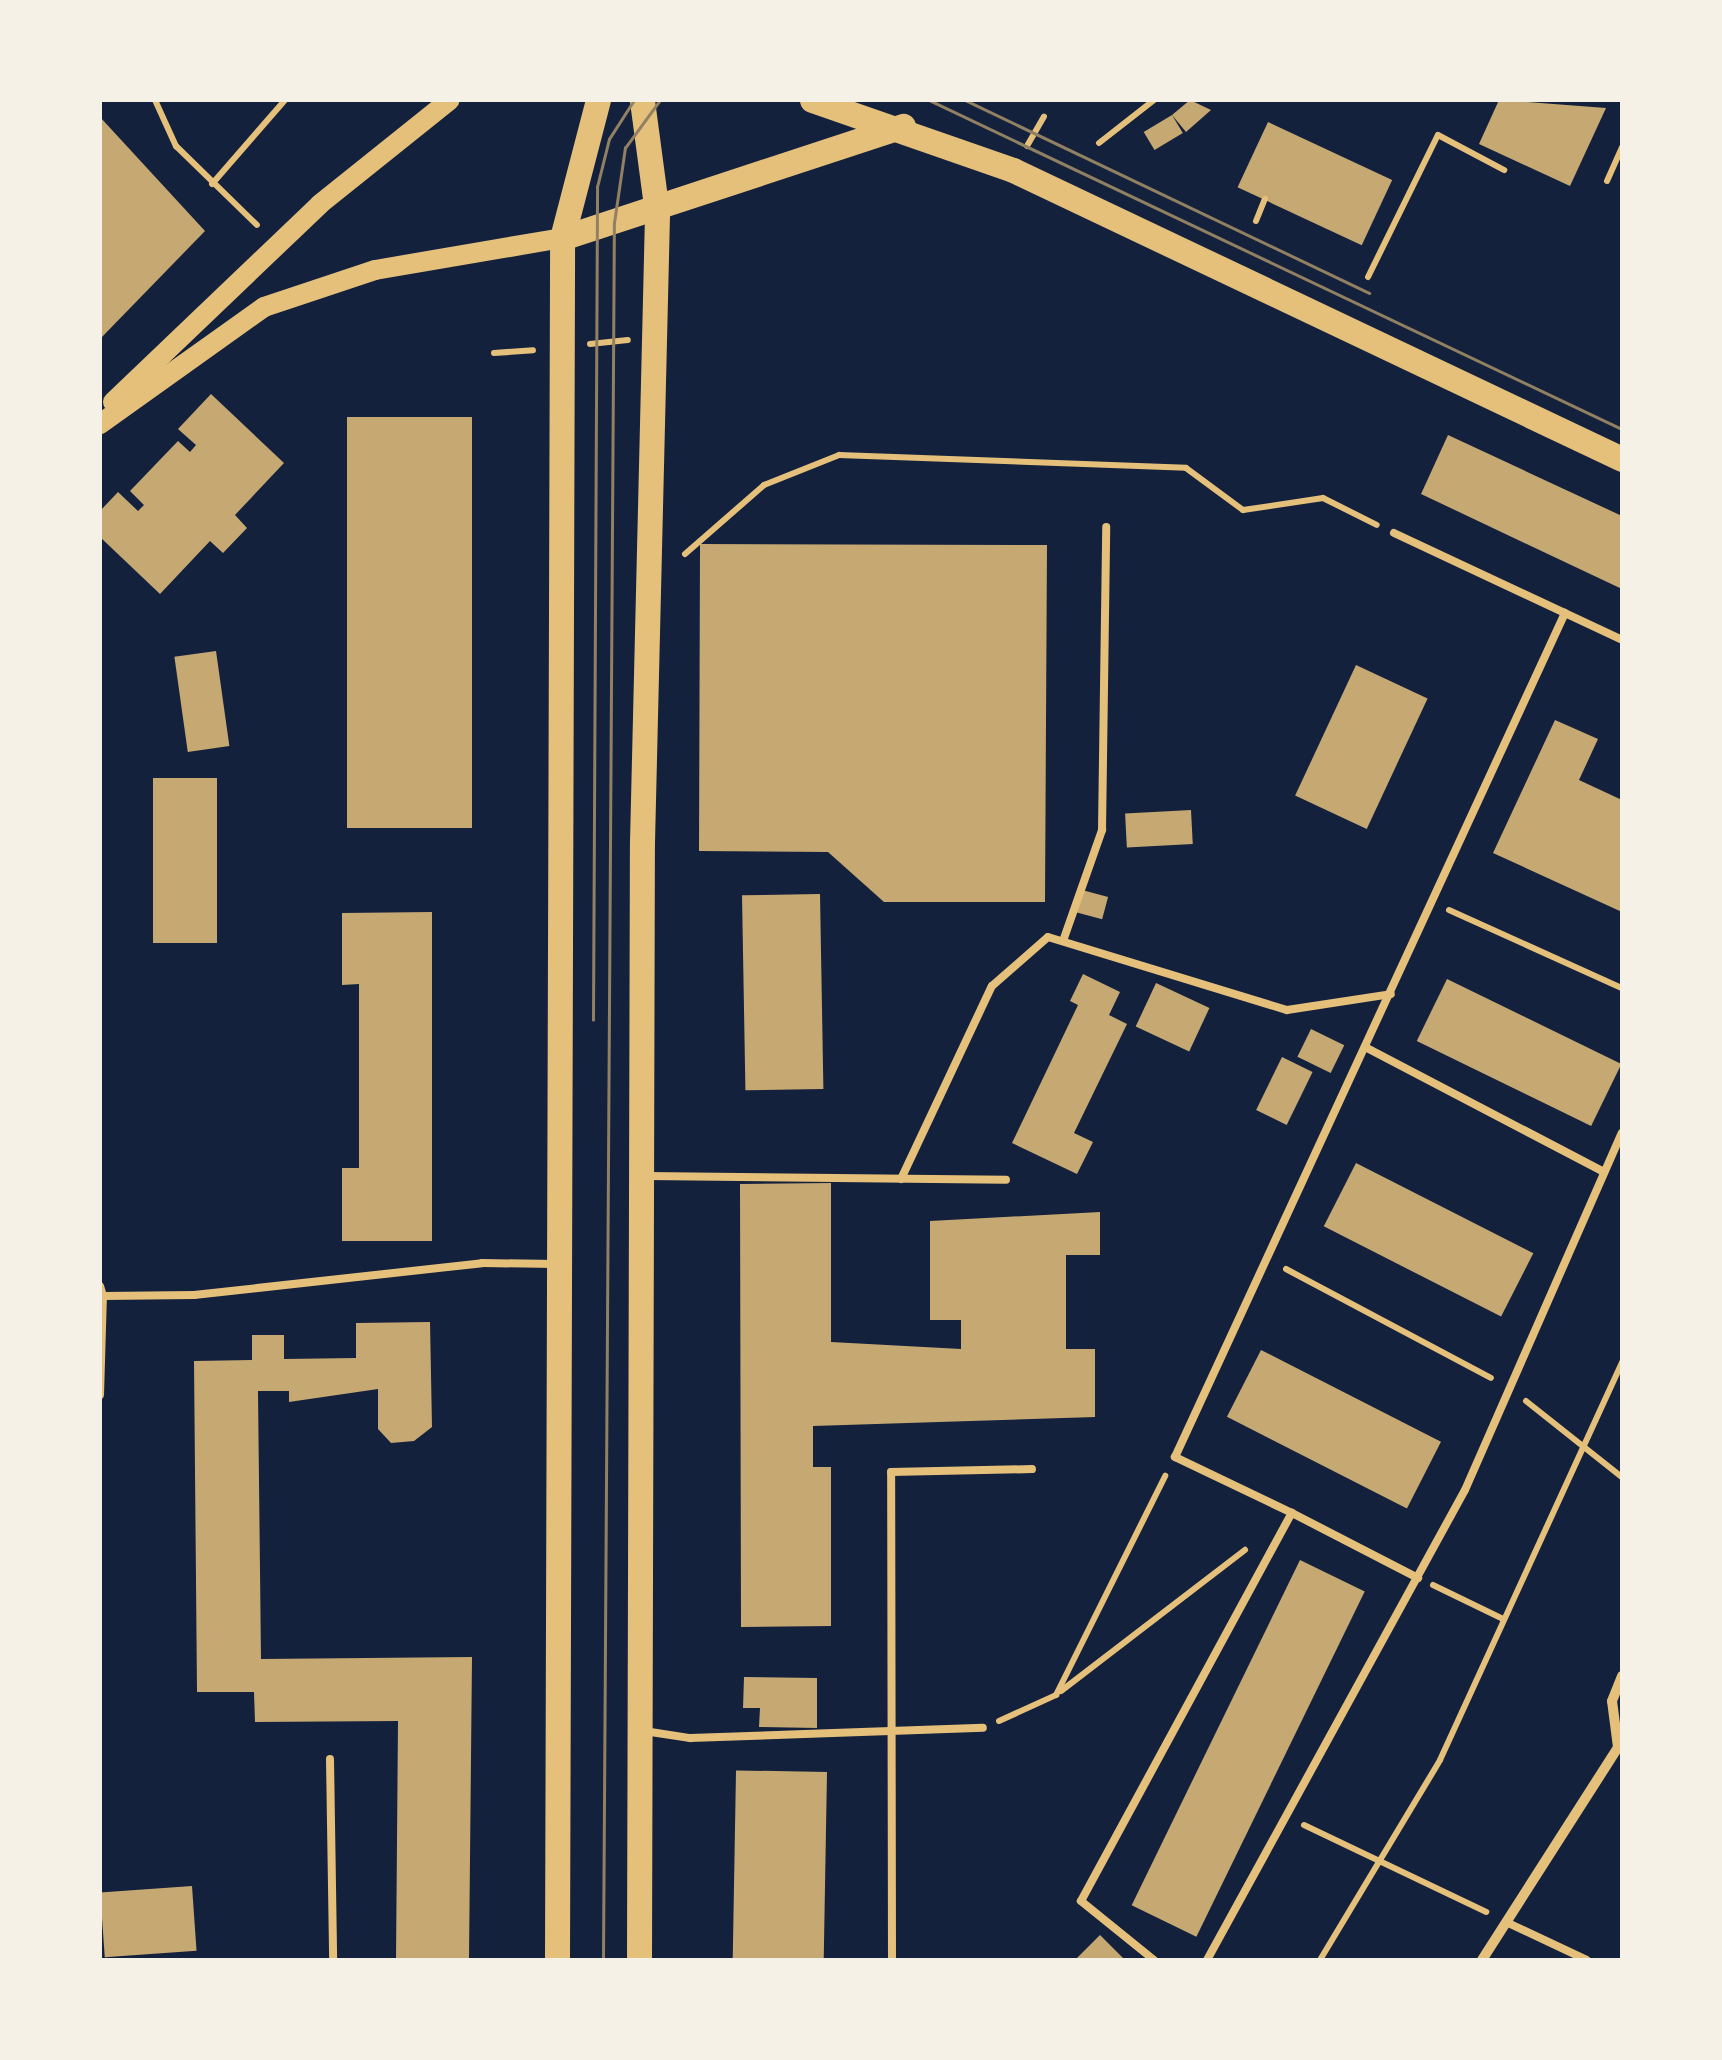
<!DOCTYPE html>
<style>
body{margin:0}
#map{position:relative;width:1722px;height:2060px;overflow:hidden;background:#14213d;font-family:"Nunito Sans",sans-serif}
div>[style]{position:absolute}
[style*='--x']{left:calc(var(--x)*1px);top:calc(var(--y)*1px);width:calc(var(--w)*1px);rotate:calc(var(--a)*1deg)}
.building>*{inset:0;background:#c6a872;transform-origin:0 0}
.path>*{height:6px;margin:-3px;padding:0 3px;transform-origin:3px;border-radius:3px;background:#e5c07b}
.service>*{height:8px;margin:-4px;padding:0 4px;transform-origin:4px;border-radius:4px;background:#e5c07b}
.minor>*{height:10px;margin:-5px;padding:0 5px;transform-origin:5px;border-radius:5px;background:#e5c07b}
.secondary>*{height:20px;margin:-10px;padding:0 10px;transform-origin:10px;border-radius:10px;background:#e5c07b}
.primary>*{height:25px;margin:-12.5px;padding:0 12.5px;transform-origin:12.5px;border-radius:12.5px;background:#e5c07b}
.tram>*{height:2.5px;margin:-1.25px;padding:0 1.25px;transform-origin:1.25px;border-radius:1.25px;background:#918062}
span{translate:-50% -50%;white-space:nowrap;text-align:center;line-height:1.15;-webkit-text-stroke:10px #f6f1e7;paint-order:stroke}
.frame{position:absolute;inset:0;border:102px solid #f6f1e7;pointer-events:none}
</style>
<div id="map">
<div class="building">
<div style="clip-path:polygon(1190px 100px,1211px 110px,1186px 132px,1172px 115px)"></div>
<div style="clip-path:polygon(1499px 100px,1606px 108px,1570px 186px,1479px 144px)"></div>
<div style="left:1172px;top:115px;width:21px;height:33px;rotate:59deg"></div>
<div style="clip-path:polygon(100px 117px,205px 231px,100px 339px)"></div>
<div style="left:1268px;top:122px;width:137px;height:72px;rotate:25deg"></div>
<div style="clip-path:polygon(211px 394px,284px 463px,235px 515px,247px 528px,223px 553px,210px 541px,160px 594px,100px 537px,100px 511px,118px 492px,138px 511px,144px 505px,130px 491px,178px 441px,190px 452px,196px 445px,178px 429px)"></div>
<div style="left:347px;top:417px;width:125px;height:411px"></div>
<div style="clip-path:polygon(1448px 435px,1622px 516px,1622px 589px,1421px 494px)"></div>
<div style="clip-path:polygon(700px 544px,1047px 545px,1045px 902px,884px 902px,828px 852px,699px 851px)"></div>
<div style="left:216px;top:651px;width:96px;height:42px;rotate:82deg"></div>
<div style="left:1356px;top:665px;width:79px;height:144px;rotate:25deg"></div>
<div style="clip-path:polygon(1555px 720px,1598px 739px,1579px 780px,1622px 800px,1622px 912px,1493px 853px)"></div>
<div style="left:217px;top:778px;width:165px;height:64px;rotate:90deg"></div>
<div style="left:1191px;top:810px;width:34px;height:66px;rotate:87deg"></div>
<div style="left:1082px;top:890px;width:27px;height:23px;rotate:15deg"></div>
<div style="left:820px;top:894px;width:195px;height:78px;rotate:89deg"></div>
<div style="clip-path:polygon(432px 912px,432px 1241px,342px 1241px,342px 1168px,359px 1168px,359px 984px,342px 985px,342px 913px)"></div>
<div style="clip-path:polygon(1083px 974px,1120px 992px,1109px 1015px,1127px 1024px,1074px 1133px,1093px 1142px,1077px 1174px,1012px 1143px,1078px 1005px,1070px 1001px)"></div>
<div style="left:1447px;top:979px;width:194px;height:69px;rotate:26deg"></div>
<div style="left:1156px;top:983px;width:59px;height:48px;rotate:25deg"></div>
<div style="left:1311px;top:1029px;width:37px;height:31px;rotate:26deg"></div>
<div style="left:1282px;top:1057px;width:34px;height:59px;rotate:26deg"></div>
<div style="left:1356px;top:1163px;width:199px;height:71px;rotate:27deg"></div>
<div style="clip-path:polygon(831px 1183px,831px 1342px,961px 1349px,961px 1320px,930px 1320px,930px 1221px,1100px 1212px,1100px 1255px,1066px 1255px,1066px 1349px,1095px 1349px,1095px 1417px,813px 1426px,813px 1467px,831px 1467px,831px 1626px,741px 1627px,740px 1184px)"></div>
<div style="clip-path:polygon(430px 1322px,432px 1427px,414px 1441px,391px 1443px,378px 1429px,378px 1389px,289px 1402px,289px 1391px,258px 1391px,261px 1659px,472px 1657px,469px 1960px,396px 1960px,398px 1721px,255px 1722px,254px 1692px,197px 1692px,194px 1361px,252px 1360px,252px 1335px,284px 1335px,284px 1359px,356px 1358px,356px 1323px)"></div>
<div style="left:1261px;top:1350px;width:202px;height:75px;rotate:27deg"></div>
<div style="left:1300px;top:1560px;width:72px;height:384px;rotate:26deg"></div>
<div style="clip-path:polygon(744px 1677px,817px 1678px,817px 1728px,759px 1727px,760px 1708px,743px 1708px)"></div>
<div style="left:827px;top:1772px;width:188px;height:91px;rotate:91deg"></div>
<div style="left:192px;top:1886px;width:65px;height:92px;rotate:86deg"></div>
<div style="clip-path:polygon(1100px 1935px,1125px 1960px,1075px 1960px)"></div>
</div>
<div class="path">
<div style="--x:155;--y:100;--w:51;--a:65.5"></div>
<div style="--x:176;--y:146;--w:113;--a:44.3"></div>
<div style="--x:1099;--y:143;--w:70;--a:-38"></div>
<div style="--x:1027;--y:146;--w:34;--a:-60"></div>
<div style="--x:1607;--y:181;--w:37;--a:-66"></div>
<div style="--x:212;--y:184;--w:111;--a:-49"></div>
<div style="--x:1256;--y:221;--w:24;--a:-68"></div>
<div style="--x:1368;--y:277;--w:158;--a:-63.8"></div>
<div style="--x:1438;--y:135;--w:75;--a:27.9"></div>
<div style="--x:590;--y:344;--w:38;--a:-6"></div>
<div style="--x:494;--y:353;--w:39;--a:-4"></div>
<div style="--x:685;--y:554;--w:105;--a:-41.1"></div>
<div style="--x:764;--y:485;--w:81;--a:-21.8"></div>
<div style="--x:839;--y:455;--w:347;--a:2.1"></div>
<div style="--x:1186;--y:468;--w:71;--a:36.4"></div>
<div style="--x:1243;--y:510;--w:81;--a:-8.5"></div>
<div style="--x:1323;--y:498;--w:60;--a:26.6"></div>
<div style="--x:1449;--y:910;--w:190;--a:24.3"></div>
<div style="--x:1286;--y:1269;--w:232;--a:28"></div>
<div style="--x:1526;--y:1401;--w:122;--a:38.4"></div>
<div style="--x:1433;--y:1585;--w:78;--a:25.9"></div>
<div style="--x:1061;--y:1691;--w:232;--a:-37.5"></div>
<div style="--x:999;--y:1721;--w:63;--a:-24.5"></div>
<div style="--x:1056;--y:1695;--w:245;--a:-63.5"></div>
<div style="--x:1304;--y:1825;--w:202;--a:25.5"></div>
<div style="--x:1320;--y:1960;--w:233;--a:-59"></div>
<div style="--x:1440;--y:1760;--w:438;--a:-65.4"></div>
</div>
<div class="service">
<div style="--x:1394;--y:533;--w:252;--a:25.1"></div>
<div style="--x:1063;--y:941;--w:118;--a:-70.6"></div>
<div style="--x:1102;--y:830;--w:303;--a:-89.2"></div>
<div style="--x:1365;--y:1047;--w:270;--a:27.6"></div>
<div style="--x:646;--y:1176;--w:360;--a:0.6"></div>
<div style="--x:901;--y:1179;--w:213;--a:-64.8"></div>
<div style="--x:992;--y:986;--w:74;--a:-41.2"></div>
<div style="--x:1048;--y:937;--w:250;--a:17"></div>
<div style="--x:1287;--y:1010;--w:105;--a:-8.7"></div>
<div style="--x:100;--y:1286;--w:10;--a:73"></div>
<div style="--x:103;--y:1296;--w:91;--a:-0.6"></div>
<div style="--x:194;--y:1295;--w:290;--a:-6.3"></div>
<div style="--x:482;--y:1263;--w:73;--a:0.8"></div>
<div style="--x:100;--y:1395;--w:99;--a:-88.3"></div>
<div style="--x:1292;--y:1513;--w:142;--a:27.3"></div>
<div style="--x:644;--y:1731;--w:47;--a:8.7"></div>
<div style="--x:690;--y:1738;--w:293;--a:-2"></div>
<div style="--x:330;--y:1759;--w:201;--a:89.1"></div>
<div style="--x:1506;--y:1922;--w:89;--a:25.1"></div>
<div style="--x:892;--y:1960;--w:488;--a:-90.1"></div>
<div style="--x:891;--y:1472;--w:141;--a:-1.2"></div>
<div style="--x:1154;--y:1960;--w:94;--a:-141.1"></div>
<div style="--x:1081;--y:1901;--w:442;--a:-61.5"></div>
<div style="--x:1292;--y:1513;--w:130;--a:-154.4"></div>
<div style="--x:1175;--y:1457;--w:930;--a:-65.2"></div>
<div style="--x:1207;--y:1960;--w:536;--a:-61.24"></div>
<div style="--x:1465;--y:1490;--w:390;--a:-66.3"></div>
</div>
<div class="minor">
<div style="--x:1482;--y:1960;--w:253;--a:-57.4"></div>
<div style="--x:1618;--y:1747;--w:46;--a:-97.4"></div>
<div style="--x:1612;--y:1701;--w:27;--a:-68"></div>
</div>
<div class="secondary">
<div style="--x:113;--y:402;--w:286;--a:-43.7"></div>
<div style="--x:320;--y:204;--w:166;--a:-38.7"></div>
<div style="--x:100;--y:424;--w:201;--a:-35.5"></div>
<div style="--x:264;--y:307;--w:117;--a:-18.4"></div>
<div style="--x:375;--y:270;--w:190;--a:-9.7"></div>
</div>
<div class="primary">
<div style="--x:812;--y:100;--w:213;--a:19.2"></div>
<div style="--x:1013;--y:170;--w:674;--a:25.39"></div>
<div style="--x:562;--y:238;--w:359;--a:-18.2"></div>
<div style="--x:557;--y:1960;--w:1722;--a:-89.83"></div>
<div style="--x:562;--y:238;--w:143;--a:-75.4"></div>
<div style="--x:639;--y:1960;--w:1118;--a:-89.85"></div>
<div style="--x:642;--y:842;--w:629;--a:-88.63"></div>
<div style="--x:657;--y:213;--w:114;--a:-97.6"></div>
</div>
<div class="tram">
<div style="--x:929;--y:100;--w:767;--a:25.4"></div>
<div style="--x:965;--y:100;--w:448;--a:25.5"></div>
<div style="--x:593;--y:1020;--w:833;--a:-89.72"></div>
<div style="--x:597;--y:187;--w:49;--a:-76"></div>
<div style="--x:609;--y:139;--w:46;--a:-57.3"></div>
<div style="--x:603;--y:1960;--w:1737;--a:-89.64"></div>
<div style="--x:614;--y:223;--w:76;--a:-81.7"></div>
<div style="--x:625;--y:148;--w:59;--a:-53.9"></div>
</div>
<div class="frame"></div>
</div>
